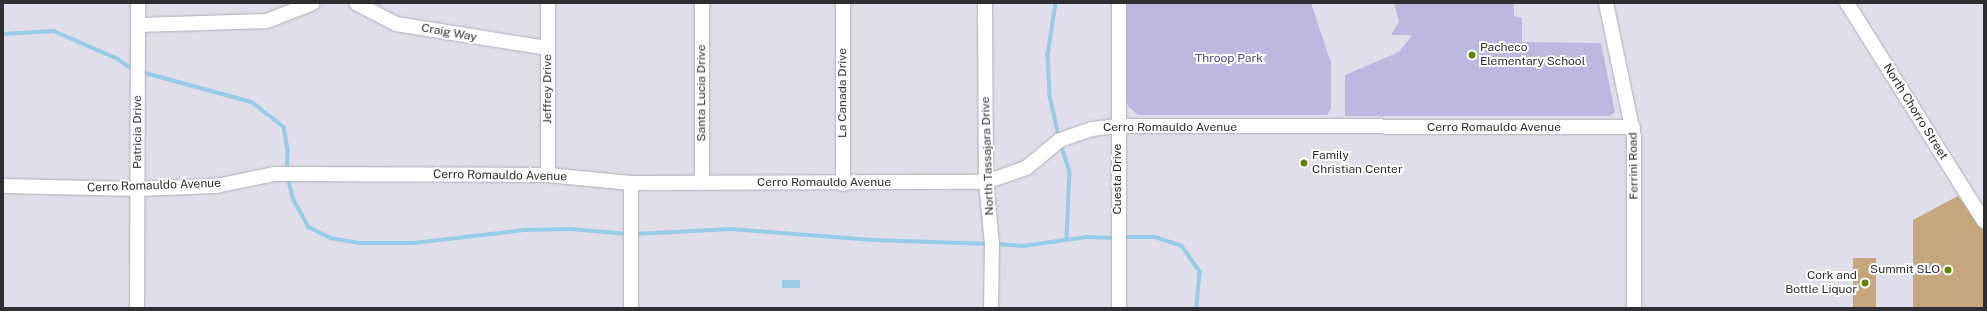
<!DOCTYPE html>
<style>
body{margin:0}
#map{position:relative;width:1987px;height:311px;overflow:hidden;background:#dfdeea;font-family:"Public Sans",sans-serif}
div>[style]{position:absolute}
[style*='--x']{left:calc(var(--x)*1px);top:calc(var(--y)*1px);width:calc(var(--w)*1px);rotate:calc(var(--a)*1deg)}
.green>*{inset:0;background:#bcb8e0}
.water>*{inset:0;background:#98cce6;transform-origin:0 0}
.stream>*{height:3.5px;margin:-1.75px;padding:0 1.75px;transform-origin:1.75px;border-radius:1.75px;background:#98cce6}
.building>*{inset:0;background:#c5a67d;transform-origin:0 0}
.roads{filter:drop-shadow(0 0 1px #b0afba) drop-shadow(0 0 1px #b0afba)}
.minor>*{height:14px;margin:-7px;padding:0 7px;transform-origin:7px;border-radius:7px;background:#fff}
.dots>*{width:11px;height:11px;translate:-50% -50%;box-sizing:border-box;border:2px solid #fff;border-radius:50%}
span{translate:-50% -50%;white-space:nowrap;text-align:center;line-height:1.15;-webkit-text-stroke:4px #fff;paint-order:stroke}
.street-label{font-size:12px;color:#2f2f33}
.poi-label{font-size:12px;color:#2f2f33}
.left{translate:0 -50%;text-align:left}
.right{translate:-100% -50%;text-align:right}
.park-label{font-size:12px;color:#534984}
.frame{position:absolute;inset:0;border:4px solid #2f2f33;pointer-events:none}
</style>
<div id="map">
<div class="green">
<div style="clip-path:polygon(1126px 3px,1311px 3px,1331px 63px,1331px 109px,1327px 115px,1138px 115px,1128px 106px,1126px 99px)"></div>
<div style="clip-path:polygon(1394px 3px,1514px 3px,1514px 16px,1522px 18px,1522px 42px,1601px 43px,1615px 112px,1610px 116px,1345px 116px,1345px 75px,1399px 52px,1412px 35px,1391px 35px,1399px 22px)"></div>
</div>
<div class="water">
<div style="left:782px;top:280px;width:18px;height:8px"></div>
</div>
<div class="stream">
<div style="--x:1056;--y:3;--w:54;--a:98.6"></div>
<div style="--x:1048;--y:56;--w:40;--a:87.1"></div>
<div style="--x:1050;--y:96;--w:41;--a:77.3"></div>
<div style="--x:3;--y:34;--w:51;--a:-3.4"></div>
<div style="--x:54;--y:31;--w:70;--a:23.6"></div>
<div style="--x:118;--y:59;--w:19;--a:35"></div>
<div style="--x:142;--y:72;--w:114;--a:15.3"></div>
<div style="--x:252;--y:102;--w:41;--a:38"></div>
<div style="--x:284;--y:127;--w:22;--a:80"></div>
<div style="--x:288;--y:149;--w:23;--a:92"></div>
<div style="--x:1061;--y:144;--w:28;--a:72"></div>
<div style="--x:1070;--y:171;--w:68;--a:92.5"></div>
<div style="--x:288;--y:178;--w:23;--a:75"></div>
<div style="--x:294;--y:200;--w:31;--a:61"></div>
<div style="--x:309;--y:227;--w:25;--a:27"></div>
<div style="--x:331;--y:238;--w:28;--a:10"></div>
<div style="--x:359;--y:243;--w:55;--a:0"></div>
<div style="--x:414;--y:243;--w:112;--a:-6.7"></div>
<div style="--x:525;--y:230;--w:45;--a:-1.3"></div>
<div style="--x:570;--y:229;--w:59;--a:4.8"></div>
<div style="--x:635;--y:234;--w:96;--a:-3"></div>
<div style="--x:731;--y:229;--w:143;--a:4.4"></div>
<div style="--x:874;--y:240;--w:116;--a:2"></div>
<div style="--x:1121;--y:237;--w:34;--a:0"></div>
<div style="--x:1155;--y:237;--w:28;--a:18"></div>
<div style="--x:1182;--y:246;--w:32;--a:55"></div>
<div style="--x:1200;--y:272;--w:36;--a:95"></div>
<div style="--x:996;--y:244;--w:27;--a:4"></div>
<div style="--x:1023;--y:246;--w:64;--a:-8.1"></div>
<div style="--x:1086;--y:237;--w:29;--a:2"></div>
</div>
<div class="building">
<div style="clip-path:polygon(1958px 196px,1984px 231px,1984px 308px,1913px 308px,1913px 220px)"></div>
<div style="left:1876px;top:258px;width:50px;height:23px;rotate:90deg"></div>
</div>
<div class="roads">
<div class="minor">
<div style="--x:356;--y:3;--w:45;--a:27.7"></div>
<div style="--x:396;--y:24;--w:154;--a:9"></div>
<div style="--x:985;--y:3;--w:179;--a:89.7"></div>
<div style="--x:986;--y:182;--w:62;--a:84.5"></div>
<div style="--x:992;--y:244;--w:64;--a:90.9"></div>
<div style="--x:1119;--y:3;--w:305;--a:90"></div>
<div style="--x:1606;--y:3;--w:137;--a:78.2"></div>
<div style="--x:1634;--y:137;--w:171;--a:90"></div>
<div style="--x:1847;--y:3;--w:257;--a:57.9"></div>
<div style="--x:138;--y:25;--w:129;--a:-1.8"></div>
<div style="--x:267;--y:21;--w:49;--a:-21.4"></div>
<div style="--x:548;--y:175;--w:172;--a:-90"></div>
<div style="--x:702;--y:183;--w:180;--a:-90"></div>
<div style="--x:843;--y:184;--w:181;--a:-90"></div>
<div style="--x:3;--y:186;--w:135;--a:1.3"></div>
<div style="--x:138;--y:189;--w:78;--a:-2.2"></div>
<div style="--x:216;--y:186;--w:59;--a:-11.7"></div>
<div style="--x:274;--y:174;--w:274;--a:0.2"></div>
<div style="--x:548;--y:175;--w:83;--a:5.5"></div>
<div style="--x:631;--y:183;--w:355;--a:-0.2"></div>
<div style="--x:986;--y:182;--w:42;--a:-19.3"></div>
<div style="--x:1026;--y:168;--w:44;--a:-39.5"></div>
<div style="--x:1060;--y:140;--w:34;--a:-19"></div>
<div style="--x:1092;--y:129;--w:26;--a:-7"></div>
<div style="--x:1118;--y:126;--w:515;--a:0.11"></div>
<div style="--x:137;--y:308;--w:305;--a:-89.8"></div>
<div style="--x:631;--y:308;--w:125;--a:-90"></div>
</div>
</div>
<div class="dots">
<div style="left:1472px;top:55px;background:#618505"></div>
<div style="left:1304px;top:163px;background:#618505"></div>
<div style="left:1948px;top:270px;background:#618505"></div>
<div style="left:1865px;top:283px;background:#618505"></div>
</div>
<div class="street-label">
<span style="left:449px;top:33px;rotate:10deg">Craig Way</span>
<span style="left:548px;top:89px;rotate:-90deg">Jeffrey Drive</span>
<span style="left:702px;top:93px;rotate:-90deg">Santa Lucia Drive</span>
<span style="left:843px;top:93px;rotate:-90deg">La Canada Drive</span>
<span style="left:1915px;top:112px;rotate:58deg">North Chorro Street</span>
<span style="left:1170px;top:128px">Cerro Romauldo Avenue</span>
<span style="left:1494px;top:128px">Cerro Romauldo Avenue</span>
<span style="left:138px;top:132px;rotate:-90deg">Patricia Drive</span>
<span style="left:988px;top:156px;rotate:-92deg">North Tassajara Drive</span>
<span style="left:1634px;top:166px;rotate:-91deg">Ferrini Road</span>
<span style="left:500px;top:176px;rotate:1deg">Cerro Romauldo Avenue</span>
<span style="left:1118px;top:179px;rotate:-90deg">Cuesta Drive</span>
<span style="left:824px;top:183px">Cerro Romauldo Avenue</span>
<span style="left:154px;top:186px;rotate:-2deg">Cerro Romauldo Avenue</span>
</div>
<div class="poi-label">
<span class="left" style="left:1480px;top:55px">Pacheco<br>Elementary School</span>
<span class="left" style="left:1312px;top:163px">Family<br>Christian Center</span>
<span class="right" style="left:1940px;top:270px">Summit SLO</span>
<span class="right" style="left:1857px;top:283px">Cork and<br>Bottle Liquor</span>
</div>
<div class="park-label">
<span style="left:1229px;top:59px">Throop Park</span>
</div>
<div class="frame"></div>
</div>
